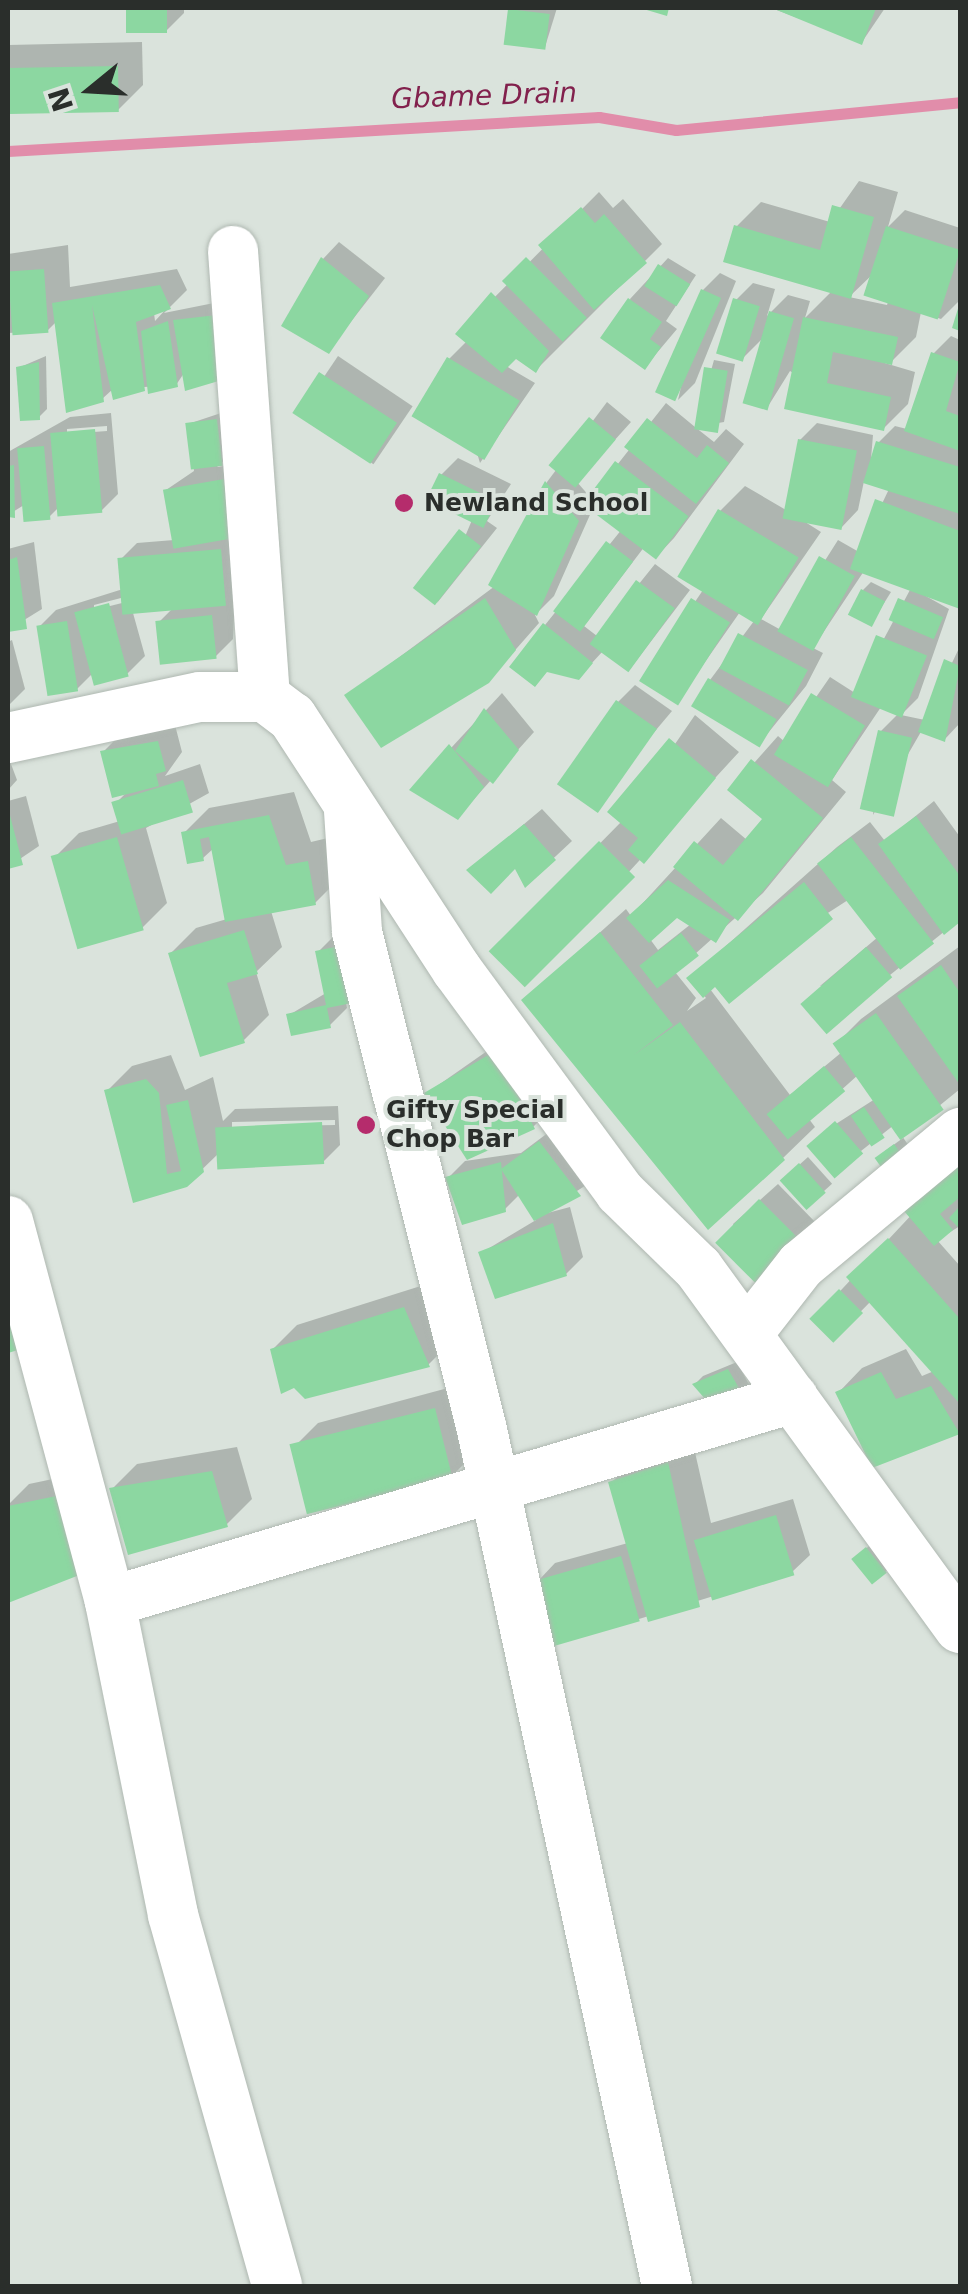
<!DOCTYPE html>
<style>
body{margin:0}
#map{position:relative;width:968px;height:2294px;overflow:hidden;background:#dae3dc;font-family:"DejaVu Sans",sans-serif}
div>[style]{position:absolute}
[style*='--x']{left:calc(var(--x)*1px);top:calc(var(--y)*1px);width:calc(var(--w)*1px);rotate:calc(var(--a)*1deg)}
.shadow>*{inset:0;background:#0003;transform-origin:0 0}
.stream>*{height:11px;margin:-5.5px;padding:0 5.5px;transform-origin:5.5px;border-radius:5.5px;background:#e18daa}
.building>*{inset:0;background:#8cd7a1;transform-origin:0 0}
.roads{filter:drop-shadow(0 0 2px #afb8b1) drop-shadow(0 0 2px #afb8b1)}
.minor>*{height:50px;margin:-25px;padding:0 25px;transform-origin:25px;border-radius:25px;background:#fff}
.dots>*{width:28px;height:28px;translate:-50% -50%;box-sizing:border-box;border:5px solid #dae3dc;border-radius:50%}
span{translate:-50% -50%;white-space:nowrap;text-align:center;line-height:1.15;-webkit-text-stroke:8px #dae3dc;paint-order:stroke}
.poi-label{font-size:25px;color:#2a2e2b;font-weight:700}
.left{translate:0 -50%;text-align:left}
.water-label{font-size:28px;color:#82214d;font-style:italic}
.frame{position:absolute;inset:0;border:10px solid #2a2e2b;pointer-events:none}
.north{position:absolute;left:40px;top:40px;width:100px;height:100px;-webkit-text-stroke:8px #dae3dc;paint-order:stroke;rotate:252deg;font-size:28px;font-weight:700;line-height:40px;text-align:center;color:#2a2e2b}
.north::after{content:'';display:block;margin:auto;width:35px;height:45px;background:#2a2e2b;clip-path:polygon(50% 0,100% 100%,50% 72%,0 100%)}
</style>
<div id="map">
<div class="shadow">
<div style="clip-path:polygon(128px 8px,184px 8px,184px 13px,167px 30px,128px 30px)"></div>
<div style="clip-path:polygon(557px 8px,545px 47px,510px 10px,513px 8px)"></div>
<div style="clip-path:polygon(885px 8px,862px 42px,774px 9px,774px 8px)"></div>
<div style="clip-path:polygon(142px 42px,143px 85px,118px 110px,8px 112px,8px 45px)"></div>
<div style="clip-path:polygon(evenodd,859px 181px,898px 192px,888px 227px,905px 210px,960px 228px,960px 300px,941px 319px,921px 312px,916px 337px,891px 362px,851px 353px,915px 372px,908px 404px,883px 429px,790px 371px,767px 408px,764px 337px,742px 359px,736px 300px,753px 283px,775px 289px,767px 316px,788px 295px,810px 301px,805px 318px,832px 291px,736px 227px,761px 202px,830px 222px,859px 181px,874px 273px,888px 302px,887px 305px,849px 297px,874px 273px)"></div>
<div style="clip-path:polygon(599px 192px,613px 208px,623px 199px,662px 244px,536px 370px,516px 356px,506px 366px,535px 383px,480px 463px,449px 359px,467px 341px,458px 334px)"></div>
<div style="clip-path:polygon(339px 242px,385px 278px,328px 351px,323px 259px)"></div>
<div style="clip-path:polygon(evenodd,68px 245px,70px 287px,177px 269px,187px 290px,164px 313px,234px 299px,176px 385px,113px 389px,102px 399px,57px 321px,47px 331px,8px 333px,8px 254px,68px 245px,167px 308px,155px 321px,154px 313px,167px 308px)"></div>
<div style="clip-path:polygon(668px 258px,696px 275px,666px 321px,677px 329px,645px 367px,630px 299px)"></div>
<div style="clip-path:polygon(720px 273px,736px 281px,695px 383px,678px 400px,703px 290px)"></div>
<div style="clip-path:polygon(evenodd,951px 336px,960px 340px,960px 606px,915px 590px,949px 609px,918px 698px,901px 715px,925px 720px,960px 646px,960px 723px,945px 739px,922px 730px,873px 815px,880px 732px,898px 714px,881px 707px,832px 780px,846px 792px,763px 893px,675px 972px,696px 998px,687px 1011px,706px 998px,690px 978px,837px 847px,870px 822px,885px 841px,934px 801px,960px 837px,960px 919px,890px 975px,820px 986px,878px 937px,848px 900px,710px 989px,790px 1095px,842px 1052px,836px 1044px,861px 1019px,960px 946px,960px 1089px,902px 1136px,911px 1149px,903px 1157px,885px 1151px,903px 1138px,894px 1125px,861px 1151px,828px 1129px,875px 1099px,858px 1075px,809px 1119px,815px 1127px,783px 1158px,525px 1000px,626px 909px,631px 916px,721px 818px,747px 840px,765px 818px,731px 789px,778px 736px,785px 742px,830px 677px,855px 693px,911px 588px,864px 571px,813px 648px,823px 653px,806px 686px,760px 743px,710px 680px,754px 621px,740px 612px,677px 702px,642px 680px,703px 590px,720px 511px,745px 486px,786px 510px,800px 440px,817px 423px,873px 435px,870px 471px,878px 443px,895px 426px,907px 429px,934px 353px,951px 336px,864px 481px,889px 489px,859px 552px,838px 540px,781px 630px,761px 619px,821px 532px,802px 520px,841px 528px,858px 510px,864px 481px,951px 336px,676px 915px,691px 924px,658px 950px,650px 939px,676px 915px)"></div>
<div style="clip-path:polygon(46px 356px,47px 409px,39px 417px,18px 368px)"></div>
<div style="left:338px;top:356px;width:90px;height:70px;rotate:34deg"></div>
<div style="clip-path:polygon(714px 360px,735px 364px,724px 422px,695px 427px,714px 442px,726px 429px,744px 444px,674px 538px,658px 555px,645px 546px,584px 626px,597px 636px,655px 564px,690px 590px,630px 669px,603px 651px,579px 677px,545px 625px,622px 529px,593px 508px,554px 596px,535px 615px,539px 623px,488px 681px,347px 696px,495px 586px,547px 482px,607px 402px,631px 422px,577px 482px,591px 498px,666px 403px,695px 427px)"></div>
<div style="clip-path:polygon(evenodd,224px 412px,230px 455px,217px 467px,241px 464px,233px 639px,216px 656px,158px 623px,172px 609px,133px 613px,145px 656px,128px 673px,94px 672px,77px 689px,39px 627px,56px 610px,123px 589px,120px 560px,137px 543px,174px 540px,166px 490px,194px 471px,188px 424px,224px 412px,121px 598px,122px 603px,94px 610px,94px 605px,121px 598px)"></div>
<div style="clip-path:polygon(evenodd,111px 413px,118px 494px,101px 511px,58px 508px,49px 517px,24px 505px,8px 515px,8px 452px,70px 417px,111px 413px,107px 426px,107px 431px,67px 434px,67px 429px,107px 426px)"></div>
<div style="clip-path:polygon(458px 458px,511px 484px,487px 521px,497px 528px,437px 603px,472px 520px,441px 475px)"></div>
<div style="clip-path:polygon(34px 542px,42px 609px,8px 630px,8px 549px)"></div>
<div style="clip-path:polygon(871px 582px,891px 592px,871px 624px,863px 590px)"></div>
<div style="clip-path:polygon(12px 640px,25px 689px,8px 706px,8px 642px)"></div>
<div style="clip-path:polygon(635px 685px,672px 711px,602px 794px,618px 702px)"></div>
<div style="clip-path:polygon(502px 693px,534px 732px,458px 817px,413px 789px)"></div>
<div style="clip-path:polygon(695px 715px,739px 752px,526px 984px,493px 952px,622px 821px)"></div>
<div style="clip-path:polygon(175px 725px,182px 752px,165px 776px,200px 764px,209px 793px,146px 828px,167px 903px,142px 928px,54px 858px,79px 833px,120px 821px,115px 804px,128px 791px,103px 752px,120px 735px)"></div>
<div style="clip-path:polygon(8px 756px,17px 780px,8px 790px)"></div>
<div style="clip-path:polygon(294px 792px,311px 842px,332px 837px,340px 878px,315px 903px,271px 911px,282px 947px,256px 972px,269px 1015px,244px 1040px,171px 953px,196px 928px,227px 919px,214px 848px,203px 858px,184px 833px,209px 808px)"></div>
<div style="clip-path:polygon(26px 796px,39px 846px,8px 867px,8px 801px)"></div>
<div style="clip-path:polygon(542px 809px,572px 841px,526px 884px,516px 865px,469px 870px)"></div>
<div style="clip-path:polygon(335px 935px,347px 1008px,330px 1025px,289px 1015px,326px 993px,318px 952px)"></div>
<div style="clip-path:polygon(520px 1028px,558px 1102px,533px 1127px,427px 1093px)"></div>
<div style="clip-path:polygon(evenodd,171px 1055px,185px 1090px,213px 1077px,223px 1121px,235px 1109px,338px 1106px,340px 1145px,323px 1162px,219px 1153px,186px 1185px,134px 1200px,107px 1091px,132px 1066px,171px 1055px,335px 1120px,335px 1125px,232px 1127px,232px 1122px,335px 1120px)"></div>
<div style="clip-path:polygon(557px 1126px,597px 1178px,540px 1215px,570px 1207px,583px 1257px,566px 1274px,481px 1253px,536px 1220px,520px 1194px,504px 1210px,448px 1178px,465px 1161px,521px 1153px)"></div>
<div style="left:808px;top:1157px;width:36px;height:34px;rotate:48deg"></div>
<div style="clip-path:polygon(960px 1163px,960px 1226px,937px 1240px,960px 1266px,960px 1431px,873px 1465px,838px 1393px,862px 1368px,906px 1349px,922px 1376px,934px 1371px,871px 1301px,834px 1339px,814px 1319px)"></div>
<div style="clip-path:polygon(778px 1184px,819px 1226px,759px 1285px,733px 1224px)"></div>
<div style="clip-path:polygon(427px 1284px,453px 1340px,428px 1365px,272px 1350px,297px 1325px)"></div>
<div style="clip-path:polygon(737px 1362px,753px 1392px,695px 1384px,703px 1376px)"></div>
<div style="clip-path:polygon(459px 1385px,477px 1451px,452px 1476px,293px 1448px,318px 1423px)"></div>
<div style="clip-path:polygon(692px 1439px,711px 1523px,793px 1499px,810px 1555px,792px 1572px,639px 1619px,538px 1581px,555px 1563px,628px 1543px,611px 1483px,636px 1458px)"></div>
<div style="clip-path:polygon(237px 1447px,252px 1499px,227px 1524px,112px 1489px,137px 1464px)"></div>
<div style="clip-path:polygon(91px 1471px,86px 1570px,8px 1600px,8px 1505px,29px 1484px)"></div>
<div style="clip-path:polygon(875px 1541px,893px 1564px,885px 1572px,862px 1552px)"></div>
</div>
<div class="stream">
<div style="--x:8;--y:151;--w:592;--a:-3.29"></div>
<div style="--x:599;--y:117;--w:78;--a:9.6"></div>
<div style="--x:676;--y:130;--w:285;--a:-5.6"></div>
</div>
<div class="building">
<div style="left:126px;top:8px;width:41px;height:25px"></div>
<div style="clip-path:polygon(640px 8px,669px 8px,667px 16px)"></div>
<div style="clip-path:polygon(772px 8px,876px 8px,862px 45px)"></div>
<div style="left:508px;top:9px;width:42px;height:36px;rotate:7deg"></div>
<div style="left:118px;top:66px;width:46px;height:110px;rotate:89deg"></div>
<div style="clip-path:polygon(832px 205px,874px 217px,851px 299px,723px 262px,734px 225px,820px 250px)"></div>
<div style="clip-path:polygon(581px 207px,595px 223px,604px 214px,647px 263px,594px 310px,538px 245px)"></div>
<div style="left:886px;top:226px;width:78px;height:73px;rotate:18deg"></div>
<div style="clip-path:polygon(321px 257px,369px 296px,329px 354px,281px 326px)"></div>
<div style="left:526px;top:257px;width:86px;height:34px;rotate:45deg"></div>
<div style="left:658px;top:264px;width:38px;height:26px;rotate:32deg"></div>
<div style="left:44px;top:269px;width:64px;height:36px;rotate:86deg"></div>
<div style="clip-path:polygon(160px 285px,171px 309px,136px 322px,145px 391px,113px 400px,92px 305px,104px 402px,66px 413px,52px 303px)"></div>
<div style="left:701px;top:289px;width:22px;height:113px;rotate:24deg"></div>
<div style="clip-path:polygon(491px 292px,549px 351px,536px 373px,516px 359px,502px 373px,455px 334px)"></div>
<div style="clip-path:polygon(628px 298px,662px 322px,650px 339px,661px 347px,645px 370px,600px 338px)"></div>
<div style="left:733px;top:298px;width:28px;height:58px;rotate:17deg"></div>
<div style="clip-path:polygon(960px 302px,960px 331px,952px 328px)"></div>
<div style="left:769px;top:311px;width:26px;height:96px;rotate:16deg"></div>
<div style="clip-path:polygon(217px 315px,222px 380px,185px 391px,173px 320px)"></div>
<div style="clip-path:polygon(803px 317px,898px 337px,892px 365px,833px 352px,827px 383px,891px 397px,884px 431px,784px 409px)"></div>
<div style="clip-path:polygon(168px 321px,178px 387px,148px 394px,141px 331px)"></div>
<div style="clip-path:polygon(931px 352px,960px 362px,946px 411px,960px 416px,960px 451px,904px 431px)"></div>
<div style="left:447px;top:357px;width:85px;height:69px;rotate:31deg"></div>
<div style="clip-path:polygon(39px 362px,40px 420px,20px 421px,16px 367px)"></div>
<div style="left:704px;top:367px;width:24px;height:63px;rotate:9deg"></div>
<div style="left:319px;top:372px;width:93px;height:49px;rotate:33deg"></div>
<div style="left:589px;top:417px;width:35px;height:63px;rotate:40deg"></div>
<div style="clip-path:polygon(647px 418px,697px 458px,707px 445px,729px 463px,696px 504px,624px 447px)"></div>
<div style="left:217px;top:419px;width:47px;height:32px;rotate:83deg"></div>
<div style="left:95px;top:429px;width:84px;height:45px;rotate:85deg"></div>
<div style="left:798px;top:439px;width:60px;height:81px;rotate:11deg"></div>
<div style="clip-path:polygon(876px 441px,960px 467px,960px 514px,863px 483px)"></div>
<div style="left:44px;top:446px;width:74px;height:27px;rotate:85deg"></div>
<div style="left:615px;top:461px;width:92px;height:54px;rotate:37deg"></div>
<div style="clip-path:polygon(14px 465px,15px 518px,8px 517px,8px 466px)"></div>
<div style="left:439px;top:473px;width:64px;height:30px;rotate:26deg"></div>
<div style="left:224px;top:479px;width:60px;height:62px;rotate:80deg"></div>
<div style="clip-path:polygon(545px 481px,579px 521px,537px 616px,488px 585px)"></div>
<div style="clip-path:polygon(875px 499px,960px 531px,960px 609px,850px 569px)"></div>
<div style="left:718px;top:509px;width:94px;height:79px;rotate:31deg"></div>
<div style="left:459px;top:529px;width:28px;height:75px;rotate:38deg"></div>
<div style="left:606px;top:541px;width:34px;height:88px;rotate:37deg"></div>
<div style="left:221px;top:549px;width:57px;height:104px;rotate:85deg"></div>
<div style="left:819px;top:556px;width:41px;height:86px;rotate:29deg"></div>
<div style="clip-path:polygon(17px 557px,27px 629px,8px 632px,8px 560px)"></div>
<div style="left:636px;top:580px;width:48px;height:79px;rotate:36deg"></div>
<div style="left:861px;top:589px;width:27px;height:29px;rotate:27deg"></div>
<div style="clip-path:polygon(485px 598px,516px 650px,489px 683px,381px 748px,344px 695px)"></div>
<div style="left:691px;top:598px;width:46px;height:98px;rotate:32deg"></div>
<div style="left:898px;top:598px;width:49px;height:24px;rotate:23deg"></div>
<div style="left:109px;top:603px;width:76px;height:36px;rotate:75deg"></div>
<div style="left:212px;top:615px;width:44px;height:57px;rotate:84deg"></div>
<div style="left:67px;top:621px;width:71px;height:31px;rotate:81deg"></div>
<div style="clip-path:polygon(543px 623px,593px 663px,579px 680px,547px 672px,535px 687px,509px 667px)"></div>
<div style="left:738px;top:633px;width:79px;height:40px;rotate:28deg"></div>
<div style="left:876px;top:635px;width:55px;height:67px;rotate:22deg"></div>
<div style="clip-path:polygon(944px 659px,960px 666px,945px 742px,918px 732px)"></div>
<div style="left:708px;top:678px;width:80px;height:33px;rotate:31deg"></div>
<div style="left:811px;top:693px;width:63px;height:72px;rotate:31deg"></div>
<div style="left:616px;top:700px;width:50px;height:103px;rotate:35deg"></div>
<div style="clip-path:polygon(484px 708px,519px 750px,493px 784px,455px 751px)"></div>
<div style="left:878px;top:730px;width:35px;height:81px;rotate:13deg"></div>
<div style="clip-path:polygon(669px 738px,716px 778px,644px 864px,628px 850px,638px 838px,607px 812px)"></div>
<div style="clip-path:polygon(158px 741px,166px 771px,156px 774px,159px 786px,112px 798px,100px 751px)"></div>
<div style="clip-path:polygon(449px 744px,484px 787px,458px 820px,409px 790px)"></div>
<div style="clip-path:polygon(751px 759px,823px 818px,738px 921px,673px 867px,694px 841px,723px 865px,762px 819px,727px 790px)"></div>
<div style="left:183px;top:780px;width:34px;height:75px;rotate:73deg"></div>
<div style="clip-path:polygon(8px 808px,23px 865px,8px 869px)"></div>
<div style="clip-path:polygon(269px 815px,286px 865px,308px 861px,316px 905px,225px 922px,209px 837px,200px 839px,204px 861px,187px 864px,181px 832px)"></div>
<div style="clip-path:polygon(916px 816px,960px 876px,960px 922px,944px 935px,878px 844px)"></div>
<div style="clip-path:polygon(524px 824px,556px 860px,525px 888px,515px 869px,491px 894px,466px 870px)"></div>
<div style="left:117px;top:837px;width:97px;height:69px;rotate:74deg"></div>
<div style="left:851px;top:837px;width:135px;height:43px;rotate:52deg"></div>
<div style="left:599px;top:841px;width:51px;height:156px;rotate:45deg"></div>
<div style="clip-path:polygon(668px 880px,730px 920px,716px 943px,677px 918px,649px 943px,626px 918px)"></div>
<div style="clip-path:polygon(804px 882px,833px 919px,729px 1004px,715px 987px,703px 998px,686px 978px)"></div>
<div style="clip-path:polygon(244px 930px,258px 974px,227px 983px,245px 1043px,200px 1057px,168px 953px)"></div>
<div style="clip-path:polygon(600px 932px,673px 1025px,634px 1055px,680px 1022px,785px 1160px,708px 1230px,521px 1000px)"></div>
<div style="left:681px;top:933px;width:29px;height:53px;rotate:52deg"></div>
<div style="clip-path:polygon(340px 946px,352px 1003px,327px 1008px,331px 1028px,291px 1036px,286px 1014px,326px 1005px,315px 951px)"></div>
<div style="left:866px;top:947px;width:40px;height:87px;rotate:49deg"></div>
<div style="clip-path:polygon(941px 965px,960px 993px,960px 1085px,897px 996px)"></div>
<div style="left:876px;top:1013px;width:118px;height:53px;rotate:55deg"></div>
<div style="clip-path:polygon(495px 1051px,535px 1129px,467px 1160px,424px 1093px)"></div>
<div style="left:824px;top:1066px;width:33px;height:75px;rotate:50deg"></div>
<div style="clip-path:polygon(146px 1079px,159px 1093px,167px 1174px,181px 1171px,166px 1105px,188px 1100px,204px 1172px,187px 1187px,133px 1203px,104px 1090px)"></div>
<div style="left:864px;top:1107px;width:37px;height:16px;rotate:56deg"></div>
<div style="left:835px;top:1121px;width:43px;height:38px;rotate:49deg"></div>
<div style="left:322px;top:1122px;width:42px;height:107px;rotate:87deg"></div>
<div style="clip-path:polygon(539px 1141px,581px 1196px,534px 1221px,501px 1169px)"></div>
<div style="left:894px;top:1144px;width:19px;height:24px;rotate:54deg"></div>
<div style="clip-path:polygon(501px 1162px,506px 1212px,462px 1225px,445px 1177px)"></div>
<div style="left:799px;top:1163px;width:40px;height:26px;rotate:48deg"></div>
<div style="clip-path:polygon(960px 1163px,960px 1197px,940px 1214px,953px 1230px,934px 1246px,904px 1211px)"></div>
<div style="left:759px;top:1199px;width:64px;height:62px;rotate:45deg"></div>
<div style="clip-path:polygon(960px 1206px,960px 1229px,949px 1218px)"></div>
<div style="clip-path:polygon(553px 1223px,567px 1276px,495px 1299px,478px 1252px)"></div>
<div style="clip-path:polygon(888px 1238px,960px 1319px,960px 1404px,846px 1277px)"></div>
<div style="left:839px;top:1289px;width:34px;height:42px;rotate:45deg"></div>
<div style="clip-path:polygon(8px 1290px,25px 1348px,8px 1353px)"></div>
<div style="clip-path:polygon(404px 1307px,430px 1367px,305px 1399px,294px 1388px,281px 1394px,270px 1349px)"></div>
<div style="clip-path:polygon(728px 1369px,747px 1402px,720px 1416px,692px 1384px)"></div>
<div style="clip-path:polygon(881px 1372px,896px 1399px,931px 1386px,960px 1434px,872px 1468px,835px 1392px)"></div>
<div style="left:435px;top:1408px;width:72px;height:150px;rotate:76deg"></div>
<div style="clip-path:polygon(668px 1462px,700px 1607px,648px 1622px,608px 1482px)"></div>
<div style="clip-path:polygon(212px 1471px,228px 1527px,128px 1555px,109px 1488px)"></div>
<div style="clip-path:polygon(66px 1494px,87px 1572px,8px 1603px,8px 1506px)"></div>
<div style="left:776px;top:1515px;width:63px;height:86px;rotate:73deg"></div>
<div style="left:866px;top:1547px;width:33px;height:19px;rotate:51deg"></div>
<div style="left:621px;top:1556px;width:68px;height:89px;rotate:74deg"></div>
</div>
<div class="roads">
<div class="minor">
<div style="--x:233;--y:251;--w:447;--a:85.9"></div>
<div style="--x:8;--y:738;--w:196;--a:-12.1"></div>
<div style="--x:200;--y:697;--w:65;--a:0"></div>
<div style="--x:265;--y:697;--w:34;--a:37"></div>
<div style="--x:292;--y:717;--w:302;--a:56.9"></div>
<div style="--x:457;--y:970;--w:275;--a:53.7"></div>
<div style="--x:620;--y:1192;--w:109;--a:44.3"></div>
<div style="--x:698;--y:1268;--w:445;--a:54"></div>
<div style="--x:349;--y:811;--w:121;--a:86.2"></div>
<div style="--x:357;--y:932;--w:513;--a:75.91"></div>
<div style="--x:482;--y:1430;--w:876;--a:77.8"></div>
<div style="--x:8;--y:1221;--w:394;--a:75"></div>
<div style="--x:110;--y:1602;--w:319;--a:78.6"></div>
<div style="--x:173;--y:1915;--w:385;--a:74.3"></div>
<div style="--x:747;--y:1334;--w:88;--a:-52"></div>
<div style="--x:801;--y:1265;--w:207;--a:-39.7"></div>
<div style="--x:110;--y:1602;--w:713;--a:-16.63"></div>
</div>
</div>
<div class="dots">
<div style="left:404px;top:503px;background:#b52c6c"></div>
<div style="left:366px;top:1125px;background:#b52c6c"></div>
</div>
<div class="poi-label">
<span class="left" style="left:424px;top:503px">Newland School</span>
<span class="left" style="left:386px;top:1125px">Gifty Special<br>Chop Bar</span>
</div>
<div class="water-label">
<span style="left:484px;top:96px;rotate:-2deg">Gbame Drain</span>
</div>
<div class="frame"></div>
<div class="north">N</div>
</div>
